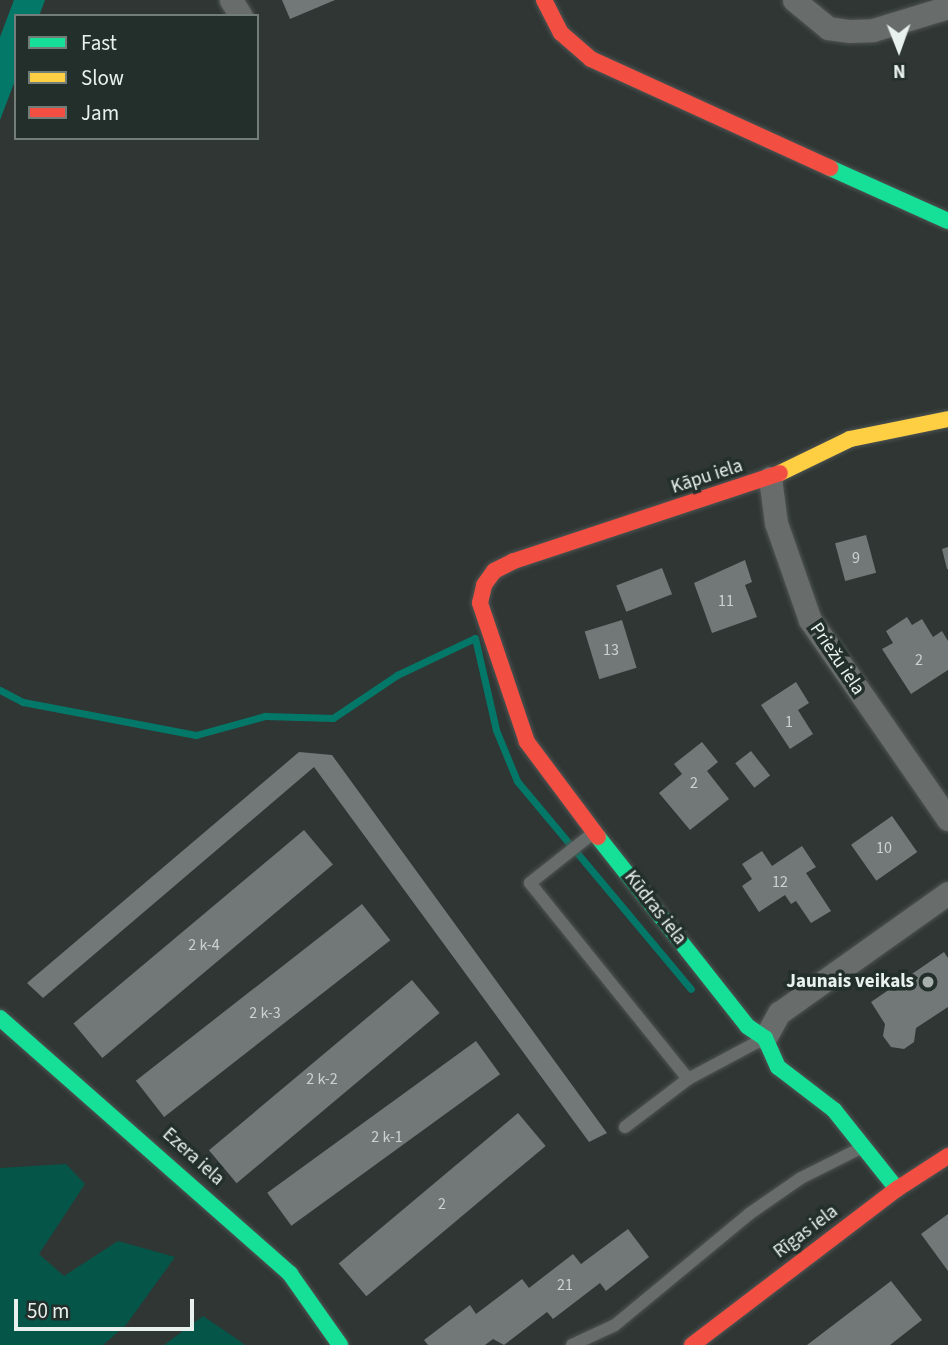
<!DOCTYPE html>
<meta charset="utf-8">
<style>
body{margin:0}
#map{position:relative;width:948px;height:1345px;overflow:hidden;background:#2f3634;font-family:"Source Sans 3",sans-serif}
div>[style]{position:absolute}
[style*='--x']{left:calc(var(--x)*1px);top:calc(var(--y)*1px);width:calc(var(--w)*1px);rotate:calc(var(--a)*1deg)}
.green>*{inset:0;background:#065549}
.water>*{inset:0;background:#047868}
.stream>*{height:7px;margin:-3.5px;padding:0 3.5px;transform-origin:3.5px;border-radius:3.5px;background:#047868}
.building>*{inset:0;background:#727877;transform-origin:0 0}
.roads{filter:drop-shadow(0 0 2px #4e5452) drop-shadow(0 0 2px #4e5452)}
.lane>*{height:12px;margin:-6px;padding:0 6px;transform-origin:6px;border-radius:6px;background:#686c6b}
.street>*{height:23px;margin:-11.5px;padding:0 11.5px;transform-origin:11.5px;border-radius:11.5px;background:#686c6b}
.fast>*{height:16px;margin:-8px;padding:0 8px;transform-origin:8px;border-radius:8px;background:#16e098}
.slow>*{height:16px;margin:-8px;padding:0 8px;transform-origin:8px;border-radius:8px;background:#ffcf43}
.jam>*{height:16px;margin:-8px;padding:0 8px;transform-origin:8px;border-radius:8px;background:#f24e42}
.dots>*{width:19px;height:19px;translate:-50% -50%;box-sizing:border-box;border:4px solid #222f2b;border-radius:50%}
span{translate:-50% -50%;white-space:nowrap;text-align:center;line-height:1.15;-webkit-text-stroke:7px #222f2b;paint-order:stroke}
.number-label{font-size:16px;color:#cbd3d1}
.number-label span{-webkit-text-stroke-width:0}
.street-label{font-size:19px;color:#e9f1ef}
.poi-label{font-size:19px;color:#e9f1ef;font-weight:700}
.right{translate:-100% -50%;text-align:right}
.legend{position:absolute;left:14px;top:14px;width:245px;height:126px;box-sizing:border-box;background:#222f2b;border:2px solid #727d79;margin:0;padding:9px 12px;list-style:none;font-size:21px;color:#e9f1ef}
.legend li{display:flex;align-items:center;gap:14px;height:35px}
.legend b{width:35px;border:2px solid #727d79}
.north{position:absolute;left:864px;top:14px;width:70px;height:70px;-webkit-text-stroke:5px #222f2b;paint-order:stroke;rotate:179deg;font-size:19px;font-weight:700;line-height:28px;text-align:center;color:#e9f1ef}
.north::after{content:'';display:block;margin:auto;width:24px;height:32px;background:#e9f1ef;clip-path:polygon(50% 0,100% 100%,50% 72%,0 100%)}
.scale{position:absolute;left:14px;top:1299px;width:180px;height:32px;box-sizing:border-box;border:4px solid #e9f1ef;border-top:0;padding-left:9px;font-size:21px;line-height:24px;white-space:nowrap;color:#e9f1ef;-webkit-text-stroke:5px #222f2b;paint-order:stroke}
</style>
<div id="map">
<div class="green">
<div style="clip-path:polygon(66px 1164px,85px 1184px,39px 1254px,64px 1276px,118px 1241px,175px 1257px,126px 1325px,103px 1345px,0 1345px,0 1168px)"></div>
<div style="clip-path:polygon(203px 1316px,234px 1337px,245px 1345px,164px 1345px)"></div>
</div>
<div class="water">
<div style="clip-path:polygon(14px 0,45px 0,39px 16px,16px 16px,16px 78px,0 120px,0 37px)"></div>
</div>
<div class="stream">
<div style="--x:0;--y:690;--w:26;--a:28"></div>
<div style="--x:23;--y:702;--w:176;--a:10.8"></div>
<div style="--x:196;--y:735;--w:72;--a:-15.4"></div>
<div style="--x:265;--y:716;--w:68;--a:1.7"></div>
<div style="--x:333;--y:718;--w:77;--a:-33.9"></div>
<div style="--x:397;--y:675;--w:86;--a:-25.4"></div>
<div style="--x:475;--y:638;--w:94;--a:77.1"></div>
<div style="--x:496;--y:730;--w:55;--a:67.6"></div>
<div style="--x:517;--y:781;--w:271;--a:50.1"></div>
</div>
<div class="building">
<div style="clip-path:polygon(282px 0,335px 0,290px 19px)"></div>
<div style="left:866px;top:535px;width:39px;height:32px;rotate:75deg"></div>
<div style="clip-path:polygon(948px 547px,948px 569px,947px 569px,942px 549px)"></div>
<div style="clip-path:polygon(745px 560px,752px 582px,745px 585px,757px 617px,712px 633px,694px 583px)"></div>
<div style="left:662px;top:568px;width:28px;height:49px;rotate:69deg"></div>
<div style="clip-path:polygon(907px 617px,912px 625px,922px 619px,933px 637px,942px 631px,948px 641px,948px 670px,911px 694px,882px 649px,893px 643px,886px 631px)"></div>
<div style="left:622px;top:620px;width:50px;height:39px;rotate:73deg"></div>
<div style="clip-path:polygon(796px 682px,809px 703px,798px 710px,813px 734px,790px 749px,761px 705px)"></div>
<div style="clip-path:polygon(702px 742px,718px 762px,707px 771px,729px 799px,690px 830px,659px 793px,682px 774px,674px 764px)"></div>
<div style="left:751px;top:751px;width:31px;height:20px;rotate:52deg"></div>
<div style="clip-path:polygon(299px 752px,332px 755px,607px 1133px,589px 1142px,314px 767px,43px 998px,27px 983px)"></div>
<div style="left:892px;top:816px;width:44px;height:50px;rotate:55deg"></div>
<div style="left:304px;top:830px;width:45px;height:301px;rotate:50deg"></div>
<div style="clip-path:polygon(802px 846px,816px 867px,806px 873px,831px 911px,811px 923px,796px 901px,791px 904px,785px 895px,759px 912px,742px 886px,752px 879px,742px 864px,762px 851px,772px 866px)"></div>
<div style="left:362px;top:904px;width:46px;height:287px;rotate:52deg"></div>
<div style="clip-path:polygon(944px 952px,948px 958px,948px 1007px,916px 1028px,914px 1042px,904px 1049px,891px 1047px,883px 1036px,885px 1024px,871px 1002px)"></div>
<div style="left:412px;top:980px;width:43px;height:265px;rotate:50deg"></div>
<div style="left:476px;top:1041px;width:41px;height:258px;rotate:54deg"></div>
<div style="left:518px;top:1113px;width:43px;height:234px;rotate:50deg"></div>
<div style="clip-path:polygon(948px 1214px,948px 1271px,921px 1234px)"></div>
<div style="clip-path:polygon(628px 1229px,649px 1257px,606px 1291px,600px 1283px,553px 1319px,547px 1312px,504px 1345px,493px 1339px,485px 1345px,428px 1345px,424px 1340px,470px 1305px,476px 1314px,522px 1279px,529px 1288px,573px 1254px,581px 1264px)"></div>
<div style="clip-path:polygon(891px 1281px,922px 1320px,890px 1345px,807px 1345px)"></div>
</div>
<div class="roads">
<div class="lane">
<div style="--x:592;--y:834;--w:79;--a:141.7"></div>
<div style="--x:530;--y:883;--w:252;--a:51.1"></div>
<div style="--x:625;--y:1127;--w:79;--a:-37.3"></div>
<div style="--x:688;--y:1079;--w:85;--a:-28.1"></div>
<div style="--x:572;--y:1345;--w:47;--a:-24.9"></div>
<div style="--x:615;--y:1325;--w:174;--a:-39.6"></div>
<div style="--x:749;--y:1214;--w:63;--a:-34.7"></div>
<div style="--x:801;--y:1178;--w:67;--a:-26.6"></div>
</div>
<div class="street">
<div style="--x:231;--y:0;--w:19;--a:58"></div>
<div style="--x:794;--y:0;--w:44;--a:39.5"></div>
<div style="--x:828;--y:28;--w:22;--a:8"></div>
<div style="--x:850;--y:31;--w:23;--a:-2"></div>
<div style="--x:873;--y:30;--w:78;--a:-17"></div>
<div style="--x:770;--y:478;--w:45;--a:82.4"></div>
<div style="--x:776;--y:523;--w:103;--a:70.7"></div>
<div style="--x:810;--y:620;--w:242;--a:55.3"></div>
<div style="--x:765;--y:1038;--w:29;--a:-61"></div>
<div style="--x:779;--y:1013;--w:207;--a:-35.4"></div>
</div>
<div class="fast">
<div style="--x:830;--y:168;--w:129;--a:24.2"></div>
<div style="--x:598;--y:837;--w:241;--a:51.7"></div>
<div style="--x:747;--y:1026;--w:22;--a:34"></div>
<div style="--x:765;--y:1038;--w:32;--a:66"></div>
<div style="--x:778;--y:1067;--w:71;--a:37.5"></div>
<div style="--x:834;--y:1110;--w:101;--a:51.4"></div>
<div style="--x:0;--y:1018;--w:387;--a:41.4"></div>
<div style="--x:290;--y:1274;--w:87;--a:54.8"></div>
</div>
<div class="slow">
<div style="--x:780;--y:473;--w:78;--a:-25.9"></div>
<div style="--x:850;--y:439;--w:100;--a:-11.5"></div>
</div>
<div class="jam">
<div style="--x:544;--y:0;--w:37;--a:63"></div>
<div style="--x:561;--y:33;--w:40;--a:41"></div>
<div style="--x:591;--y:59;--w:263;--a:24.5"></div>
<div style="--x:598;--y:837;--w:119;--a:-126.8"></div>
<div style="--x:527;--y:742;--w:147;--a:-108.7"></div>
<div style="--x:480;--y:603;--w:18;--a:-77"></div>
<div style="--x:484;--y:585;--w:17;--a:-54"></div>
<div style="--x:494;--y:571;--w:22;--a:-27"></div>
<div style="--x:514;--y:561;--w:280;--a:-18.3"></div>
<div style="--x:692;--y:1345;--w:258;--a:-37.3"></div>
<div style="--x:897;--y:1189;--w:61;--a:-32.9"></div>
</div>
</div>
<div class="dots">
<div style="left:928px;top:982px;background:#a8b0ae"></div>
</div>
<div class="number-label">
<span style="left:856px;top:558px">9</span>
<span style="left:726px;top:601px">11</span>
<span style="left:611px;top:650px">13</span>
<span style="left:919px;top:660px">2</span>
<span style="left:789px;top:722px">1</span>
<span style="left:694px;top:783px">2</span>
<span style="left:884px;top:848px">10</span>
<span style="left:780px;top:882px">12</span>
<span style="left:204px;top:945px">2 k-4</span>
<span style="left:265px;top:1013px">2 k-3</span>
<span style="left:322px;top:1079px">2 k-2</span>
<span style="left:387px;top:1137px">2 k-1</span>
<span style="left:442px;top:1204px">2</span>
<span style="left:565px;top:1285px">21</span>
</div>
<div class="street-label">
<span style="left:707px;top:477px;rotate:-18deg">Kāpu iela</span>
<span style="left:837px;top:659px;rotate:56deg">Priežu iela</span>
<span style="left:655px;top:908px;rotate:52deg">Kūdras iela</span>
<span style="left:193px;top:1157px;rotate:42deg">Ezera iela</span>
<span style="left:806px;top:1232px;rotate:-37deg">Rīgas iela</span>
</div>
<div class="poi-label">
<span class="right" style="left:914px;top:982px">Jaunais veikals</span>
</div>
<ul class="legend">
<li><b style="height:9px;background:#16e098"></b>Fast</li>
<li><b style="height:9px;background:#ffcf43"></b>Slow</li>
<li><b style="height:9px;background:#f24e42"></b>Jam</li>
</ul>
<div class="north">N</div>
<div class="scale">50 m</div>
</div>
